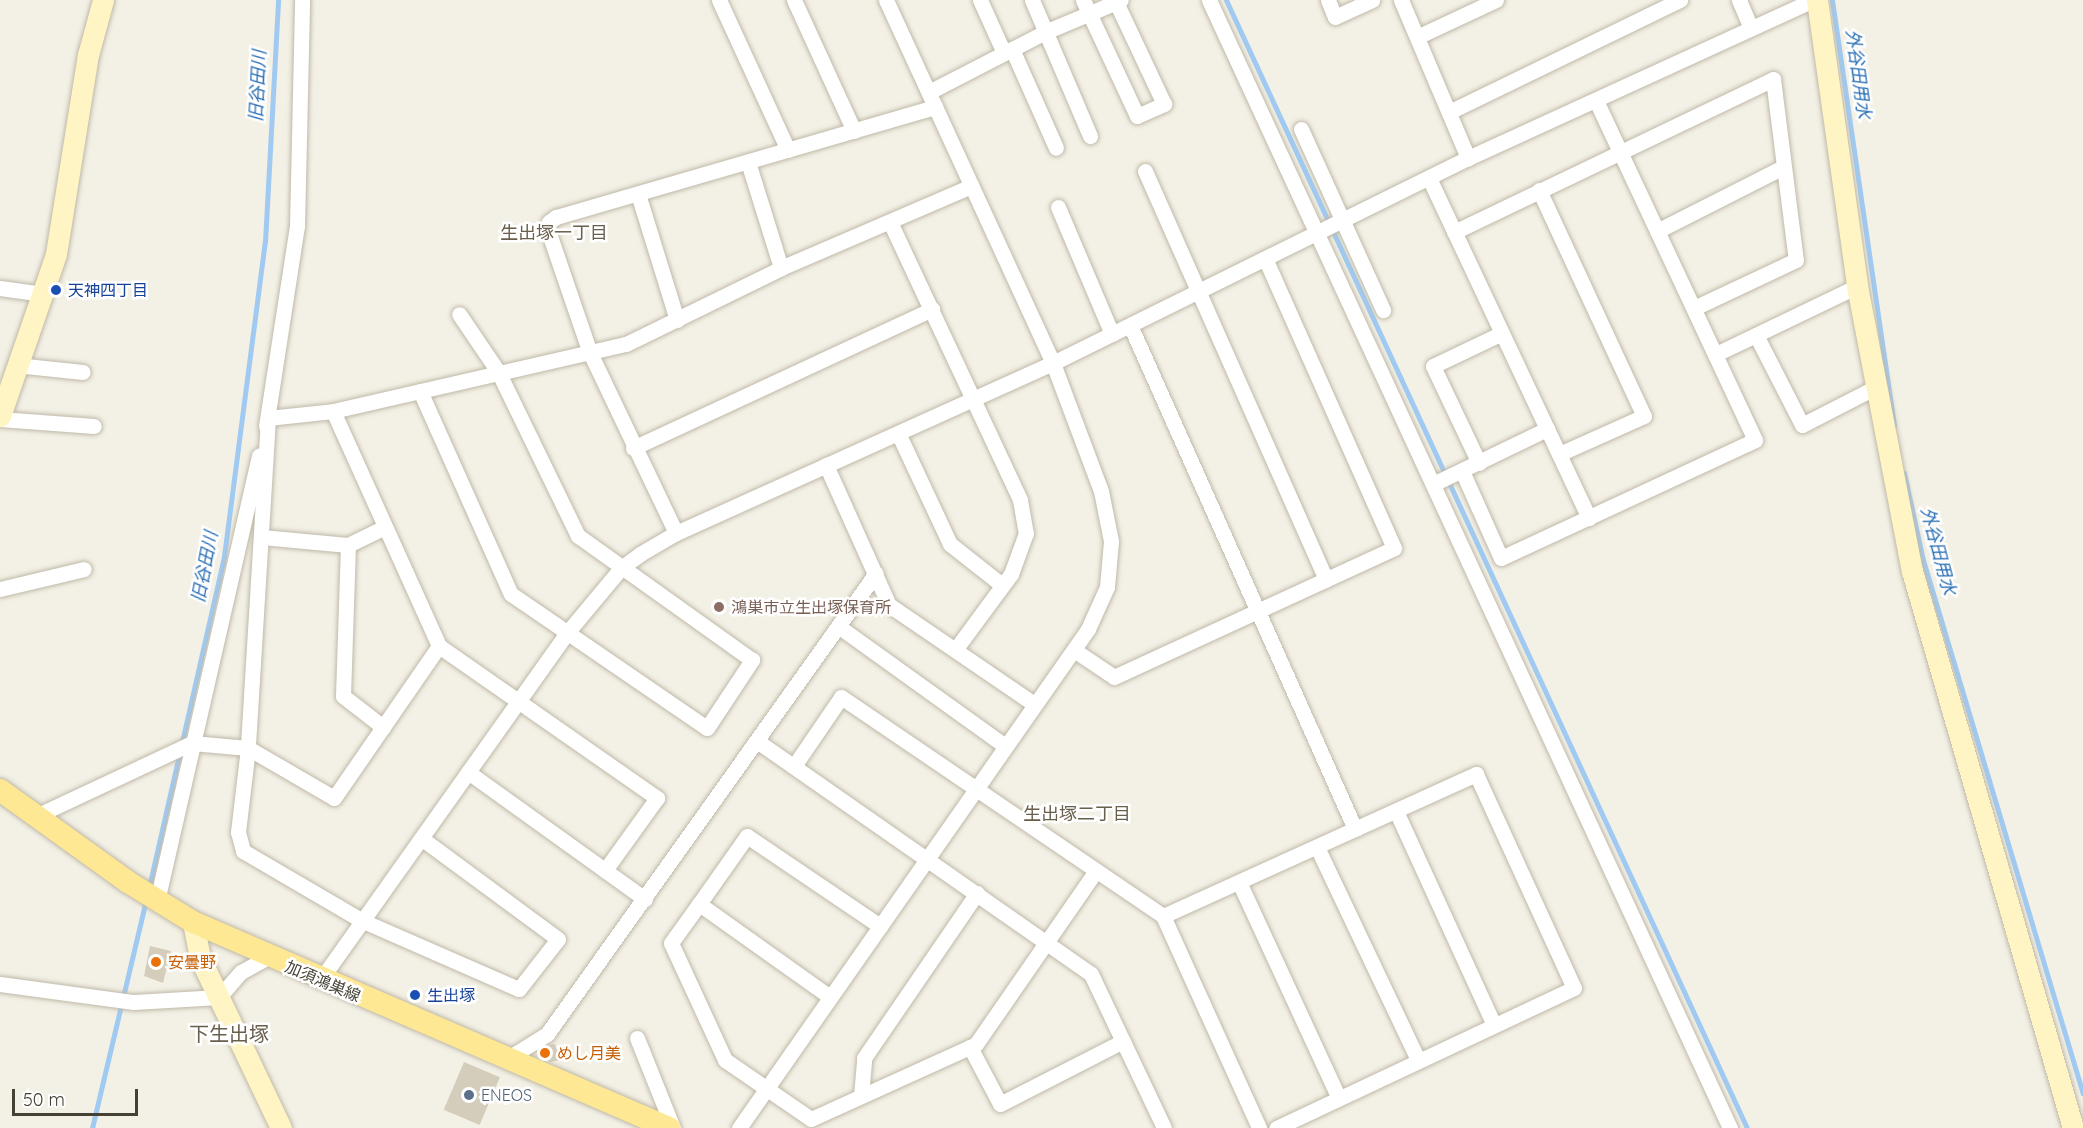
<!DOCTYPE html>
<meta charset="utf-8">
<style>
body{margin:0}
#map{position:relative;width:2083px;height:1128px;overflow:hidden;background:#f3f0e5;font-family:Quicksand,"Noto Sans JP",sans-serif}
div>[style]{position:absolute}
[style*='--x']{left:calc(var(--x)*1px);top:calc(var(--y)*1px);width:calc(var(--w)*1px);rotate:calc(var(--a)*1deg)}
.stream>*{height:5px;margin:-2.5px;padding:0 2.5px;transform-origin:2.5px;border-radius:2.5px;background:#a0caf2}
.building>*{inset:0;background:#d5cdbb;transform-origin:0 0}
.roads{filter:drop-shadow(0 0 2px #bfb9a8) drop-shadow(0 0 2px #bfb9a8)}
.street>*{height:15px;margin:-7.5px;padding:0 7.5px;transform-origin:7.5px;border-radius:7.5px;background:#fff}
.secondary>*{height:21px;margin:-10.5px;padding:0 10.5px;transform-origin:10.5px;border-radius:10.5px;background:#fff5c4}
.primary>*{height:22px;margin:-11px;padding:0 11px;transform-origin:11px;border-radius:11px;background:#ffe893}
.dots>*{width:16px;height:16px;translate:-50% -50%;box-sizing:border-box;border:3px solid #fff;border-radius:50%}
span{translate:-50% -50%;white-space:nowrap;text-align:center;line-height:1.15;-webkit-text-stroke:5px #fff;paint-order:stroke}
.transit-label{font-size:16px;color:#164399}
.left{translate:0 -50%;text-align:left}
.education-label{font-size:16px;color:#785e54}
.food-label{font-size:16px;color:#c56008}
.street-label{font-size:16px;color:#464135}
.service-label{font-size:16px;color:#4e5e75}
.water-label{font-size:18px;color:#2b70b5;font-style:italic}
.neighbourhood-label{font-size:18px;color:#695f4c}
.quarter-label{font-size:20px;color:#695f4c}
.scale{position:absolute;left:12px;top:1089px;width:126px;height:27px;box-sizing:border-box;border:3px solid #464135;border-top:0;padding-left:8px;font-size:18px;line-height:21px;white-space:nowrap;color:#464135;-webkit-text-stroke:4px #fff;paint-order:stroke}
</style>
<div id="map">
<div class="stream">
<div style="--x:1226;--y:0;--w:1243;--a:65.21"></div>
<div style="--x:1832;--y:0;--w:430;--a:81.7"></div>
<div style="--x:1904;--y:473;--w:89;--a:77.7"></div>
<div style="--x:1923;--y:560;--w:557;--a:73.32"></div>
<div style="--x:149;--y:887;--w:339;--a:-77.2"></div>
<div style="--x:224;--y:556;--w:317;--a:-82.6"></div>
<div style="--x:265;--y:242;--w:242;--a:-86.9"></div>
<div style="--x:92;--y:1128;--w:235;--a:-76.7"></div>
</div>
<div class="building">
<div style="clip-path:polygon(150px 946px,171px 951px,163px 983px,144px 976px)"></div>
<div style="clip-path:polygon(555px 1044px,560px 1060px,551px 1062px,536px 1056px,547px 1045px)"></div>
<div style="left:464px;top:1062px;width:39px;height:52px;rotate:23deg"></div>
</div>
<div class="roads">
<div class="street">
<div style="--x:719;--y:0;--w:165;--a:65.3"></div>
<div style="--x:794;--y:0;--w:144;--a:65.4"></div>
<div style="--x:980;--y:0;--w:58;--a:65.6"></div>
<div style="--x:1032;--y:0;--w:148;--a:66.9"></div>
<div style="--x:1083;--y:0;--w:128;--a:65"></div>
<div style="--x:1137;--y:116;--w:30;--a:-24"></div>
<div style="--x:1164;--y:104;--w:115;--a:-115.2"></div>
<div style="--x:1209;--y:0;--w:1243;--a:65.21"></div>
<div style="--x:1328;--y:0;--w:18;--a:68"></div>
<div style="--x:1335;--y:17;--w:41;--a:-24.7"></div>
<div style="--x:1401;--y:0;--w:172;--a:67"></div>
<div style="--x:1739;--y:0;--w:30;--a:67"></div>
<div style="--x:1419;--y:36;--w:85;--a:-25.1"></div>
<div style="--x:1012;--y:49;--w:108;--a:66"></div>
<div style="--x:929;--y:92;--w:131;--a:-27.3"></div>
<div style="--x:1045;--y:32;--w:82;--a:-22.8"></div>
<div style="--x:1449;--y:112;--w:257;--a:-25.9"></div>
<div style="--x:1301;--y:129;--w:199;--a:65.6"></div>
<div style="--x:748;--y:162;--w:111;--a:72.7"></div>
<div style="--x:1145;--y:171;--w:447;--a:66.1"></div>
<div style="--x:1429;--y:178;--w:376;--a:64.8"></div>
<div style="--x:1539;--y:190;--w:249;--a:65.1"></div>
<div style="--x:1644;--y:416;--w:93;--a:155.9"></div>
<div style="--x:638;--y:194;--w:132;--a:72.8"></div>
<div style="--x:1058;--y:207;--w:138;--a:67"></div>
<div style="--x:890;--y:222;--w:307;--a:64.9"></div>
<div style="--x:1020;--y:500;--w:34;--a:80"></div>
<div style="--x:1026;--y:533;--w:44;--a:110.1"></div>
<div style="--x:1011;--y:574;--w:94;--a:126.4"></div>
<div style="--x:1657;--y:231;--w:141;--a:-26.9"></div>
<div style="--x:1454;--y:232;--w:354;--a:-25.6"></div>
<div style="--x:1773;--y:79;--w:182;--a:82.8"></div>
<div style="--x:1796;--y:260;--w:113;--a:154.8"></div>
<div style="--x:0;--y:288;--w:44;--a:7.8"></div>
<div style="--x:1130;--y:325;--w:552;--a:65.94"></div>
<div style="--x:1756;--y:335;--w:101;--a:62.9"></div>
<div style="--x:1802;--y:425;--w:83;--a:-27.2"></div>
<div style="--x:1716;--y:354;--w:157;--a:-25.7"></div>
<div style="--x:16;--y:365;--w:67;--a:6"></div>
<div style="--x:420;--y:391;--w:222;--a:65.9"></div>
<div style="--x:511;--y:594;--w:237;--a:34.4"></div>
<div style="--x:707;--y:728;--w:82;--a:-56.5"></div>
<div style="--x:752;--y:660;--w:214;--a:-144.5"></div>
<div style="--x:578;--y:536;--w:181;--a:-115.9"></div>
<div style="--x:499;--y:373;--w:71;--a:-124.1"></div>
<div style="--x:333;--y:411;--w:258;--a:65.7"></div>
<div style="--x:439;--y:646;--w:266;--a:34.9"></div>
<div style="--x:657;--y:798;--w:89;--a:125.8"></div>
<div style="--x:268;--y:418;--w:331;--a:93.5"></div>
<div style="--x:248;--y:748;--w:85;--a:96.8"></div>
<div style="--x:238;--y:832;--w:20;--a:75"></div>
<div style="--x:243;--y:851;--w:139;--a:30.3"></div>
<div style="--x:363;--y:921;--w:170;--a:23.6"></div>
<div style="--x:519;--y:989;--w:63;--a:-52"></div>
<div style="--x:558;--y:939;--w:170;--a:-143.6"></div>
<div style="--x:268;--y:418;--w:65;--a:-6.1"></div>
<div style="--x:333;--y:411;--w:301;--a:-12.9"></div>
<div style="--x:626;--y:344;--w:173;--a:-26.1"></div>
<div style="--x:781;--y:268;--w:207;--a:-23.3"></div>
<div style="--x:0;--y:419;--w:94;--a:4.3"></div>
<div style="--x:266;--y:426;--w:202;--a:-81.2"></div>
<div style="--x:297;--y:226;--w:226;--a:-88.7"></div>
<div style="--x:898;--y:433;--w:123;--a:64.9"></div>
<div style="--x:950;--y:544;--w:66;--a:38.3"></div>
<div style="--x:633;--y:448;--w:330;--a:-24.9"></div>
<div style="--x:1479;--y:463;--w:107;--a:-115.4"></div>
<div style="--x:1433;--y:366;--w:76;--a:-25.6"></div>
<div style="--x:826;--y:465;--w:154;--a:65.8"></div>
<div style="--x:889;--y:605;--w:176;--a:34.3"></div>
<div style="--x:1462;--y:471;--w:95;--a:65.9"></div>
<div style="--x:1501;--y:558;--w:280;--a:-24.9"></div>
<div style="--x:1755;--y:440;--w:374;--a:-115.1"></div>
<div style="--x:1433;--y:484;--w:127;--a:-25.8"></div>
<div style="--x:676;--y:533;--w:199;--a:-115.5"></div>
<div style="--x:590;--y:353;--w:130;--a:-108.9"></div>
<div style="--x:548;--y:230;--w:8;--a:-83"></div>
<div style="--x:549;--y:222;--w:9;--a:-36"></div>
<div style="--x:556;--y:217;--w:395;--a:-16.2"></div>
<div style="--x:262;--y:537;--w:86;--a:5.3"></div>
<div style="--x:348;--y:545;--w:41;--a:-25.9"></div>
<div style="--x:348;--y:545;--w:151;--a:91.9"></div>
<div style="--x:343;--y:696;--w:51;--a:37.8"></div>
<div style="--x:0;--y:589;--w:86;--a:-13.4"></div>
<div style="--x:838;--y:626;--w:206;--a:35.7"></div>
<div style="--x:1074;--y:650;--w:48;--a:34"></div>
<div style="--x:1114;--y:677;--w:308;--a:-24.7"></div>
<div style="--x:1394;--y:548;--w:317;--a:-114"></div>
<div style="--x:757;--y:741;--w:407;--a:34.9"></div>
<div style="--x:1091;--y:974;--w:170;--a:64.6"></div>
<div style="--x:794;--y:766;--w:83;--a:-55.7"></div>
<div style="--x:841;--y:697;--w:389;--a:34.2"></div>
<div style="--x:1163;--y:916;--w:233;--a:65.6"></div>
<div style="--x:468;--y:772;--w:218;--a:35.7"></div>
<div style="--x:1396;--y:811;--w:235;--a:65.4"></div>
<div style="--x:36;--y:816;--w:172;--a:-25.1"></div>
<div style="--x:192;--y:743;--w:56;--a:5.1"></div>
<div style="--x:248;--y:748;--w:99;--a:30.2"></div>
<div style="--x:334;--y:798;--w:185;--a:-55.4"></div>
<div style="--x:1317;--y:847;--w:236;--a:64.6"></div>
<div style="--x:1239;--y:882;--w:238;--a:65.2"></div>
<div style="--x:157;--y:901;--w:457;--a:-77.1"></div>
<div style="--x:699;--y:904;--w:48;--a:125.7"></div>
<div style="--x:671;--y:943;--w:129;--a:65.2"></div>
<div style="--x:725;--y:1060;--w:104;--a:34.5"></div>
<div style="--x:811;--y:1119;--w:181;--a:-24.4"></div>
<div style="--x:976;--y:1044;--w:211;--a:-55.3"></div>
<div style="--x:1163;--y:916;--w:344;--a:-24.4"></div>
<div style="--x:1476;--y:774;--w:235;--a:65.4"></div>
<div style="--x:1574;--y:988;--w:329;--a:154.8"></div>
<div style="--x:321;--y:979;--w:423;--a:-54.6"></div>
<div style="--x:566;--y:634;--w:86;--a:-50.2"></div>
<div style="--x:621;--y:568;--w:24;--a:-36"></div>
<div style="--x:640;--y:554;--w:42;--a:-30.3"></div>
<div style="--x:676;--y:533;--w:414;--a:-24.3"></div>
<div style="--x:1053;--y:363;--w:463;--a:-26.3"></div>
<div style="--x:1468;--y:158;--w:379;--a:-24.6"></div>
<div style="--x:0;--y:984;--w:135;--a:7.7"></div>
<div style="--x:134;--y:1002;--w:85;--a:-3.4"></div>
<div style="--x:219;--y:997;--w:33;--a:-49"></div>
<div style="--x:241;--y:972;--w:31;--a:-29"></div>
<div style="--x:830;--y:997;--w:161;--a:-144.6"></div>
<div style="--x:699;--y:904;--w:83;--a:-54.8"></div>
<div style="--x:747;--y:836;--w:161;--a:34.1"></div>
<div style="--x:637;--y:1038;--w:97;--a:68.2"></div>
<div style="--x:970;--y:1047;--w:64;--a:62.2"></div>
<div style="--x:1000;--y:1104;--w:138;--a:-27.1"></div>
<div style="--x:507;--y:1059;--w:47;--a:-32"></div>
<div style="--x:547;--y:1034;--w:566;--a:-54.49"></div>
<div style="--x:861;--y:1096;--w:38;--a:-85"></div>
<div style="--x:864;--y:1058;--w:200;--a:-55.6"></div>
<div style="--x:739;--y:1128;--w:609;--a:-55.03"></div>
<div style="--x:1088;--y:629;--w:46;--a:-65.7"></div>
<div style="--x:1107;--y:587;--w:46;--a:-85"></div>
<div style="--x:1111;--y:541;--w:51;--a:-101.3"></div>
<div style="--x:1101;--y:491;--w:137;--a:-110.6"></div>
<div style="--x:1053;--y:363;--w:400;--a:-114.7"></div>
</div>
<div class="secondary">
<div style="--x:1817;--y:0;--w:289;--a:82"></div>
<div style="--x:1857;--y:286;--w:290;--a:79.1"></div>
<div style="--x:1912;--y:571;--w:580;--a:73.88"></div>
<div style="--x:0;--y:416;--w:171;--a:-70.9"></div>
<div style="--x:56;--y:254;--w:202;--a:-80.9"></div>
<div style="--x:88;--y:55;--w:57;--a:-74.7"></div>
<div style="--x:193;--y:922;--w:37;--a:79"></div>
<div style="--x:200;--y:958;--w:188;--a:64.5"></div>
</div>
<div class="primary">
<div style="--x:0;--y:790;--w:158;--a:35.7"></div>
<div style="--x:128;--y:882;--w:76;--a:31.6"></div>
<div style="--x:193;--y:922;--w:519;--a:23.4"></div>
</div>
</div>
<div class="dots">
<div style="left:56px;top:290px;background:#1a4fb4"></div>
<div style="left:719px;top:607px;background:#8d6e63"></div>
<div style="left:156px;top:962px;background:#e8710a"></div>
<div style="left:415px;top:995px;background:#1a4fb4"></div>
<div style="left:545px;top:1053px;background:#e8710a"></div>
<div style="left:469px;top:1095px;background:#5c6f8a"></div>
</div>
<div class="transit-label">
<span class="left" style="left:68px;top:290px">天神四丁目</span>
<span class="left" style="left:427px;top:995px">生出塚</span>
</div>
<div class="education-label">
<span class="left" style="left:731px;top:607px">鴻巣市立生出塚保育所</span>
</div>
<div class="food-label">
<span class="left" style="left:168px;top:962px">安曇野</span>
<span class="left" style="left:557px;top:1053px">めし月美</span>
</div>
<div class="street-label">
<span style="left:323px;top:981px;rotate:23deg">加須鴻巣線</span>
</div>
<div class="service-label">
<span class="left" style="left:481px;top:1095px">ENEOS</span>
</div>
<div class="water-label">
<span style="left:1858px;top:74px;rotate:82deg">外谷田用水</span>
<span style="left:258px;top:86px;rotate:-87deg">旧谷田川</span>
<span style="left:1938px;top:551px;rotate:75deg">外谷田用水</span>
<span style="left:205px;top:567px;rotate:-79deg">旧谷田川</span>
</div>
<div class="neighbourhood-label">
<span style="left:554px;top:233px">生出塚一丁目</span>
<span style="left:1077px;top:814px">生出塚二丁目</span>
</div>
<div class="quarter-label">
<span style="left:229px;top:1033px">下生出塚</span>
</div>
<div class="scale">50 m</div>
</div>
